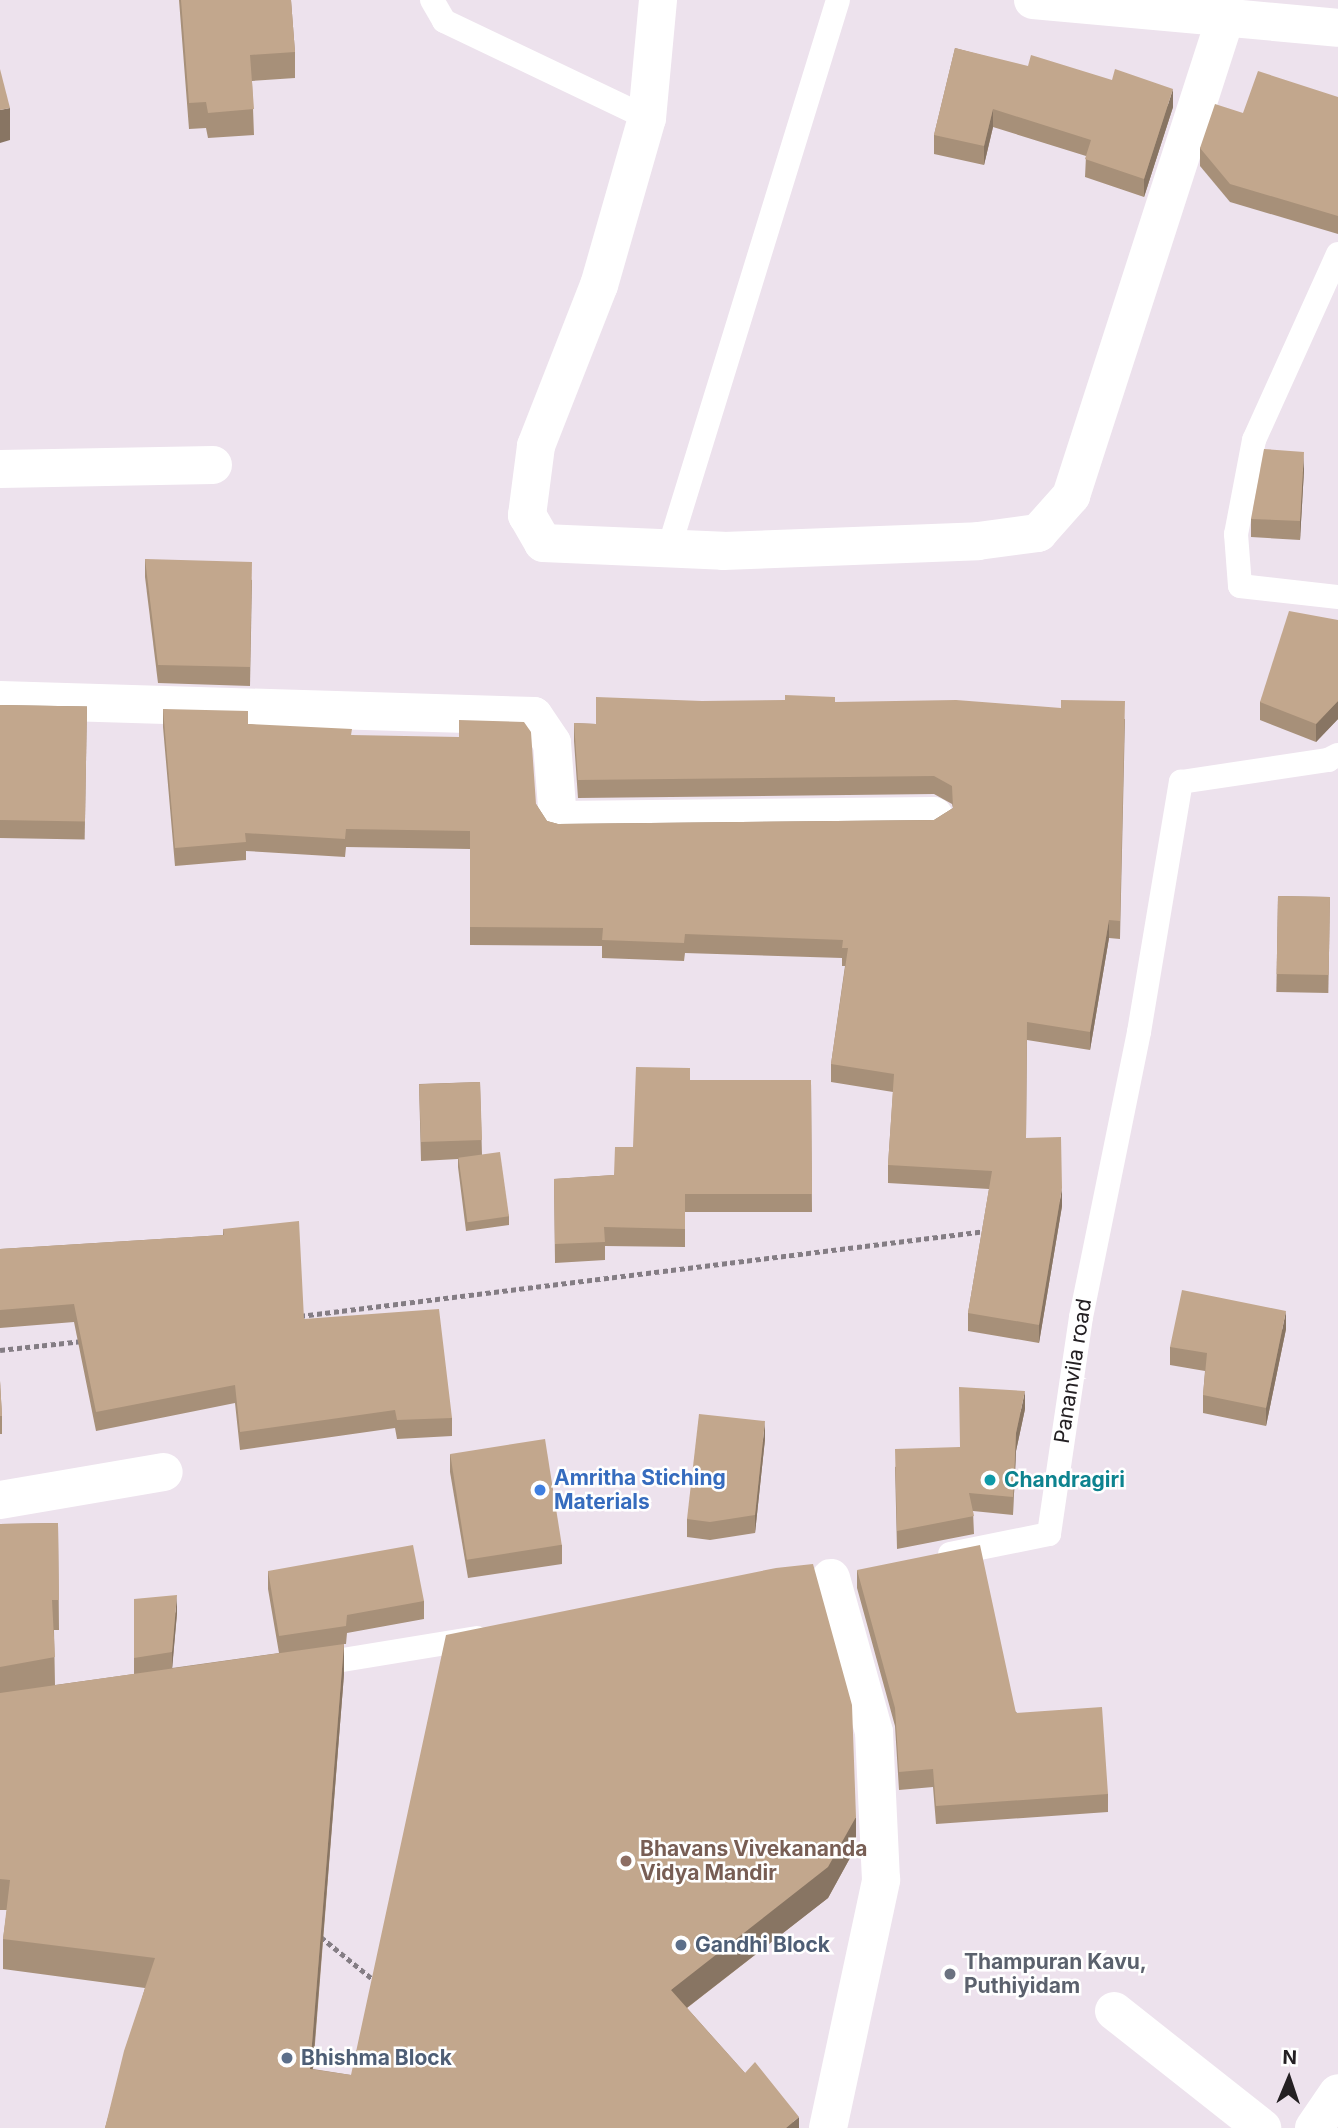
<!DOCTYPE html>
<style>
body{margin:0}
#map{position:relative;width:1338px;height:2128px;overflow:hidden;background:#ede2ed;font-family:Inter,sans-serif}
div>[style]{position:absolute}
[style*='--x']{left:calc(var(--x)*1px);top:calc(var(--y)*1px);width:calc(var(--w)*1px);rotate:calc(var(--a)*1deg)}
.path>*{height:4.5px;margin-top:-2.25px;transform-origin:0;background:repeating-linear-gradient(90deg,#847d84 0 5px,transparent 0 8.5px)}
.service>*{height:24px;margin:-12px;padding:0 12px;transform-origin:12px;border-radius:12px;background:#fff}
.minor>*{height:38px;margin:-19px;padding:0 19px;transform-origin:19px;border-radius:19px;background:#fff}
.wall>*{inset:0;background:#a79079;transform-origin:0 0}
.shaded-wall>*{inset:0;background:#887563}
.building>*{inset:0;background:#c2a78d;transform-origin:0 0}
.dots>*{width:19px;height:19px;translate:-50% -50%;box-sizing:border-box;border:4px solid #fff;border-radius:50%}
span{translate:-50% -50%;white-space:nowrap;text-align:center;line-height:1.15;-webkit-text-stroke:5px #fff;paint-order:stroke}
.street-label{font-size:21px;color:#242023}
.shop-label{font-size:21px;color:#366cbe;font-weight:700}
.left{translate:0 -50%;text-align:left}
.culture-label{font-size:21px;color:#0d838f;font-weight:700}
.education-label{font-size:21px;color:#785e54;font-weight:700}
.service-label{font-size:21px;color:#4e5e75;font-weight:700}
.worship-label{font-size:21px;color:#5b616d;font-weight:700}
.north{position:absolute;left:1254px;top:2044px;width:70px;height:70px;-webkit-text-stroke:5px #fff;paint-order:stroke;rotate:2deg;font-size:19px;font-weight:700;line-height:28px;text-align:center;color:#242023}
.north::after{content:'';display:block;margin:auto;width:24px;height:32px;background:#242023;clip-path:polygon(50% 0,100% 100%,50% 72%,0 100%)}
</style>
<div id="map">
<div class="path">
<div style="--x:300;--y:1316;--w:691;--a:-7.06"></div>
<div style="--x:0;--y:1350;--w:83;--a:-6.2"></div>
<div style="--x:321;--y:1937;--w:68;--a:39.1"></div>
</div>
<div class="service">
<div style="--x:432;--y:0;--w:24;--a:60"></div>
<div style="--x:444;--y:21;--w:225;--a:25.5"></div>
<div style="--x:1338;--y:254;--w:204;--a:114.3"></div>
<div style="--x:1254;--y:440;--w:96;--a:100.8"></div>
<div style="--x:1236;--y:534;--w:52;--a:85.6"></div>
<div style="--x:1240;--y:586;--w:99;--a:6.4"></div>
<div style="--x:669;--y:548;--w:573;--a:-72.86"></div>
<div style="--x:950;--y:1554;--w:101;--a:-11.4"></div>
<div style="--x:1049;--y:1534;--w:219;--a:-81.6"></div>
<div style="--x:1081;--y:1317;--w:291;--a:-78.5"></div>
<div style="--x:1139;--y:1032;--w:254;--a:-80.5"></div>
<div style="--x:1181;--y:782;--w:149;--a:-8.5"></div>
<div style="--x:1328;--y:760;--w:11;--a:-27"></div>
<div style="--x:312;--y:1665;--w:167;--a:-9.3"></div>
</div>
<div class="minor">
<div style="--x:658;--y:0;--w:119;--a:95.3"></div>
<div style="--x:647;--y:118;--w:174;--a:106"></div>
<div style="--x:599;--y:285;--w:173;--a:111.4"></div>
<div style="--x:536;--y:446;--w:70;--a:97.4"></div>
<div style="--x:527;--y:515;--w:32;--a:60"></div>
<div style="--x:543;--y:543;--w:180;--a:2.5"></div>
<div style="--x:723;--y:551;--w:255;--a:-2.2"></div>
<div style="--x:978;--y:541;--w:61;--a:-7.6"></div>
<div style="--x:1038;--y:533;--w:50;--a:-48.3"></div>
<div style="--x:1071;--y:496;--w:501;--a:-72.11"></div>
<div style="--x:1033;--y:0;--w:306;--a:5.2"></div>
<div style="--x:0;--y:469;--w:213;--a:-1.1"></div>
<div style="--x:0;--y:700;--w:534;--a:1.72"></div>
<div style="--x:534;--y:716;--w:32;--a:56"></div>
<div style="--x:552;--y:743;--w:77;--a:85.5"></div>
<div style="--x:558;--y:820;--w:376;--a:-0.6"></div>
<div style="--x:0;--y:1500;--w:166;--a:-9.7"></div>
<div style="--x:1114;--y:2011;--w:189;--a:38.3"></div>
<div style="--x:828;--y:2128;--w:254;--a:-77.9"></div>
<div style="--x:881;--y:1880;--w:148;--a:-92.7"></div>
<div style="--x:874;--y:1732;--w:160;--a:-105.6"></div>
<div style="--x:1314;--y:2128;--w:42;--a:-55.6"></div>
</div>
<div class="wall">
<div style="clip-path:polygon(179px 0,291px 0,295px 52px,295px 78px,252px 81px,254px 135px,208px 138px,206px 128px,189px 129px)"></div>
<div style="clip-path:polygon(955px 48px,1173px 107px,1144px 197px,1085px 177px,1086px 156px,993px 127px,984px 165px,934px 154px,934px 135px)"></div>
<div style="clip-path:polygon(1338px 97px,1338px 234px,1230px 202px,1200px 166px,1200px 148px,1243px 113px)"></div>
<div style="clip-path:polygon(1304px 470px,1300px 540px,1251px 537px,1251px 519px)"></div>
<div style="clip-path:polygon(145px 559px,252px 580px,250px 686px,158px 683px,145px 577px)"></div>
<div style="clip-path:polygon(1338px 620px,1338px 719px,1316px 742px,1260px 720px,1260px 702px)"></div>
<div style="clip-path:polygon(702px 701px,835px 702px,1125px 719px,1120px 939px,1109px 938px,1090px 1050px,1027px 1040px,1026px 1138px,1062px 1206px,1039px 1343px,968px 1331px,968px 1313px,989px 1189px,888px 1183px,888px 1165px,893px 1092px,831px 1082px,831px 1064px,845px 966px,842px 966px,842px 958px,685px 953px,684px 961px,602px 958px,602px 946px,470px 945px,470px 849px,346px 847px,345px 857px,246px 851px,246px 860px,175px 866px,163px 727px,163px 709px,248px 724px,352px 735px,536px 804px,547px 821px,558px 824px,934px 820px,953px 808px,952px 804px,934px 794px,578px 798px,574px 741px,574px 723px,596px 724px)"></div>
<div style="left:0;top:705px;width:87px;height:133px;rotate:1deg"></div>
<div style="left:1278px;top:896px;width:52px;height:96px;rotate:1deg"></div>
<div style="clip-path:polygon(690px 1080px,811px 1080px,812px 1212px,685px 1212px,685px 1247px,605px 1246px,605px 1260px,555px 1263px,554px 1179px,614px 1175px,633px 1147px)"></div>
<div style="clip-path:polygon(480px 1082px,482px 1155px,509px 1216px,509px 1225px,466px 1231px,458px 1167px,458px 1159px,421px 1161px,419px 1084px)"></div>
<div style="clip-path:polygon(223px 1229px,304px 1319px,452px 1418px,452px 1436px,397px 1439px,395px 1428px,240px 1450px,235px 1403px,96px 1431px,74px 1322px,0 1328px,0 1249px,223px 1235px)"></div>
<div style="clip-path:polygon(1286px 1329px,1266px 1426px,1203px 1413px,1203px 1395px,1205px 1371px,1170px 1365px,1170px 1347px)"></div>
<div style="clip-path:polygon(0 1381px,2px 1416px,2px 1434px,0 1434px)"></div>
<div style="clip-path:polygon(1025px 1409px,1016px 1451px,1013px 1515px,973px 1511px,974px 1534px,897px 1549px,895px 1467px,960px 1447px)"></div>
<div style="clip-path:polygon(765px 1439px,755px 1533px,710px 1540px,687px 1537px,687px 1519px)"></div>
<div style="clip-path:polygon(450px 1454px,562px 1545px,562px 1564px,468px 1578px,450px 1472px)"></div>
<div style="clip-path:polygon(58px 1523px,59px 1630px,54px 1630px,55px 1685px,134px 1674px,134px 1599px,177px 1613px,172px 1668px,279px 1653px,268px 1589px,268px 1571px,424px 1601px,424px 1619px,347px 1633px,346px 1644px,344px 1644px,344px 1674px,313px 2069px,351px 2075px,856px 1847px,828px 1898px,687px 2008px,745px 2073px,799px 2128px,105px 2128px,145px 1988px,3px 1969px,3px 1939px,7px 1910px,0 1910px,0 1524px)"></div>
<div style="clip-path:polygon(857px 1570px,1108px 1794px,1108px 1812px,936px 1824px,933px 1787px,899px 1790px,895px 1726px,857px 1588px)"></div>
</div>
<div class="shaded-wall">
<div style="clip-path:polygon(1173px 89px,1173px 107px,1144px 197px,1144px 179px)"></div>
<div style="clip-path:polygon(10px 108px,10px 140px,0 143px,0 110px)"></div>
<div style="clip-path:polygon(993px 109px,993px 127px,984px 165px,984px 146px)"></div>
<div style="clip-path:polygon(1304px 452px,1304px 470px,1300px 540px,1300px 521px)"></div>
<div style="clip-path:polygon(1338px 701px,1338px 719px,1316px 742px,1316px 724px)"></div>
<div style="clip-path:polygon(1109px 920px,1109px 938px,1090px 1050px,1090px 1032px)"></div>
<div style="clip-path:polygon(1062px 1188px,1062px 1206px,1039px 1343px,1039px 1325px)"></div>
<div style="clip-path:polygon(1286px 1311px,1286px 1329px,1266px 1426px,1266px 1408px)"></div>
<div style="clip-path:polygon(1025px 1391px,1025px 1409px,1016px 1451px,1013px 1515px,1016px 1433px)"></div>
<div style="clip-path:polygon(765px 1421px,765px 1439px,755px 1533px,755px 1515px)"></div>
<div style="clip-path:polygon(177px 1595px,177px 1613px,172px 1670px,172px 1652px)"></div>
<div style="clip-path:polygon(344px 1644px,344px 1674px,310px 2100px,310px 2069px)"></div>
<div style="clip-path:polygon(856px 1817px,856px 1847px,828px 1898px,671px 2020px,671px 1990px)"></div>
<div style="clip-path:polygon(799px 2117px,799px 2128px,786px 2128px)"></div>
</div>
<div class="building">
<div style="clip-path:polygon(181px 0,291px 0,295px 52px,250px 55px,254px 109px,208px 113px,206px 102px,189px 103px)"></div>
<div style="clip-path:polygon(955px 48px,1028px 66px,1031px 55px,1112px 80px,1115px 69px,1173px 89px,1144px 179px,1085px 159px,1091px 140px,993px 109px,984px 146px,934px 135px)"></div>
<div style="clip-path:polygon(0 69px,10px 108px,0 110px)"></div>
<div style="clip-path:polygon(1258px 71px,1338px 97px,1338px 216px,1230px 184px,1200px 148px,1215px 104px,1243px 113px)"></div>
<div style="clip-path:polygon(1264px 449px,1304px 452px,1300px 521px,1251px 519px)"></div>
<div style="clip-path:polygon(145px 559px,252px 562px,250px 667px,158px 665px)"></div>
<div style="clip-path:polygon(1289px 611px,1338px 620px,1338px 701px,1316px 724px,1260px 702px)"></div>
<div style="clip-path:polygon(785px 695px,835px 697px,835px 702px,956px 700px,1061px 708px,1061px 700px,1125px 701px,1120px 921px,1109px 920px,1090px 1032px,1027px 1022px,1026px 1138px,1061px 1137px,1062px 1188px,1039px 1325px,968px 1313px,992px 1171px,888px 1165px,894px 1074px,831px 1064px,848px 948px,842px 948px,843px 940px,685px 934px,684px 943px,602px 940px,603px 928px,470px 927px,470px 831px,346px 829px,345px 839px,245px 833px,246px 842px,175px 848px,163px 709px,248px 711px,248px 724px,352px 729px,351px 735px,459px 737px,459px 720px,524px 722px,531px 732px,536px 804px,547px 821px,558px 824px,934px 820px,953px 808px,952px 786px,934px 776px,578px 780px,574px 723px,596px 724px,596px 697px,702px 701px,785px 700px)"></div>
<div style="left:0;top:705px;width:87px;height:115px;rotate:1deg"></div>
<div style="left:1278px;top:896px;width:52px;height:78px;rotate:1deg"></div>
<div style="clip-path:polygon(636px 1067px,690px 1068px,690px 1080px,811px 1080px,812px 1194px,685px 1194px,685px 1229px,604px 1227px,605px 1242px,555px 1244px,554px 1179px,614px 1175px,615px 1147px,633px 1147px)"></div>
<div style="left:480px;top:1082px;width:58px;height:61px;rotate:88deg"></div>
<div style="left:500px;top:1152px;width:65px;height:42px;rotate:82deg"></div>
<div style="clip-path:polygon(299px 1221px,304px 1319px,439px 1309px,452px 1418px,397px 1420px,395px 1410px,240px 1432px,235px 1385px,96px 1412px,74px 1304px,0 1310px,0 1249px,224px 1235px,223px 1229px)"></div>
<div style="clip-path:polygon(1182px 1290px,1286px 1311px,1266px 1408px,1203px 1395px,1207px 1353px,1170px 1347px)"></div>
<div style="clip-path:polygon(0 1381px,2px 1416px,0 1416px)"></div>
<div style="clip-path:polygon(959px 1387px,1025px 1391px,1016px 1433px,1013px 1497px,969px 1493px,974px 1516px,897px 1531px,895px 1449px,960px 1447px)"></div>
<div style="clip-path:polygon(699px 1414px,765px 1421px,755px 1515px,710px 1522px,687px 1519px)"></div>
<div style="left:545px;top:1439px;width:107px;height:96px;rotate:81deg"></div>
<div style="clip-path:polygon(58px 1523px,59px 1600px,52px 1600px,55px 1657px,0 1667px,0 1524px)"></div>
<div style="clip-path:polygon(413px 1545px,424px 1601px,347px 1615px,346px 1626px,279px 1636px,268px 1571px)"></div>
<div style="clip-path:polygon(980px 1545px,1016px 1713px,1102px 1707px,1108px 1794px,936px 1806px,933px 1769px,899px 1772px,895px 1708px,857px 1570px)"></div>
<div style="clip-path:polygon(813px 1564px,852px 1705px,856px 1817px,828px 1867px,671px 1990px,745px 2073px,755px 2062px,799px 2117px,786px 2128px,105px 2128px,124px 2051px,155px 1958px,3px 1939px,10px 1880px,0 1879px,0 1693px,344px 1644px,310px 2069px,351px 2075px,446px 1635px,776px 1568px)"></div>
<div style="clip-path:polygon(177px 1595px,172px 1652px,134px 1658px,134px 1599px)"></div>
</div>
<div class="dots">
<div style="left:990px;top:1480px;background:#0f9aa8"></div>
<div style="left:540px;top:1490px;background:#3f7fe0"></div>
<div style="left:626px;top:1861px;background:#8d6e63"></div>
<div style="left:681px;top:1945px;background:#5c6f8a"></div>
<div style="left:950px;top:1974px;background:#6b7280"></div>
<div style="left:287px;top:2058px;background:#5c6f8a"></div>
</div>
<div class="street-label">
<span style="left:1073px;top:1371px;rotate:-81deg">Pananvila road</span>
</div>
<div class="shop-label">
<span class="left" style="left:554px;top:1490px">Amritha Stiching<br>Materials</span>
</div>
<div class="culture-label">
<span class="left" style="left:1004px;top:1480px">Chandragiri</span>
</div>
<div class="education-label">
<span class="left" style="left:640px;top:1861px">Bhavans Vivekananda<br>Vidya Mandir</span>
</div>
<div class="service-label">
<span class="left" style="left:695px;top:1945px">Gandhi Block</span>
<span class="left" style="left:301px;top:2058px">Bhishma Block</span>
</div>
<div class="worship-label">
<span class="left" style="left:964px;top:1974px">Thampuran Kavu,<br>Puthiyidam</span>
</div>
<div class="north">N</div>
</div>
